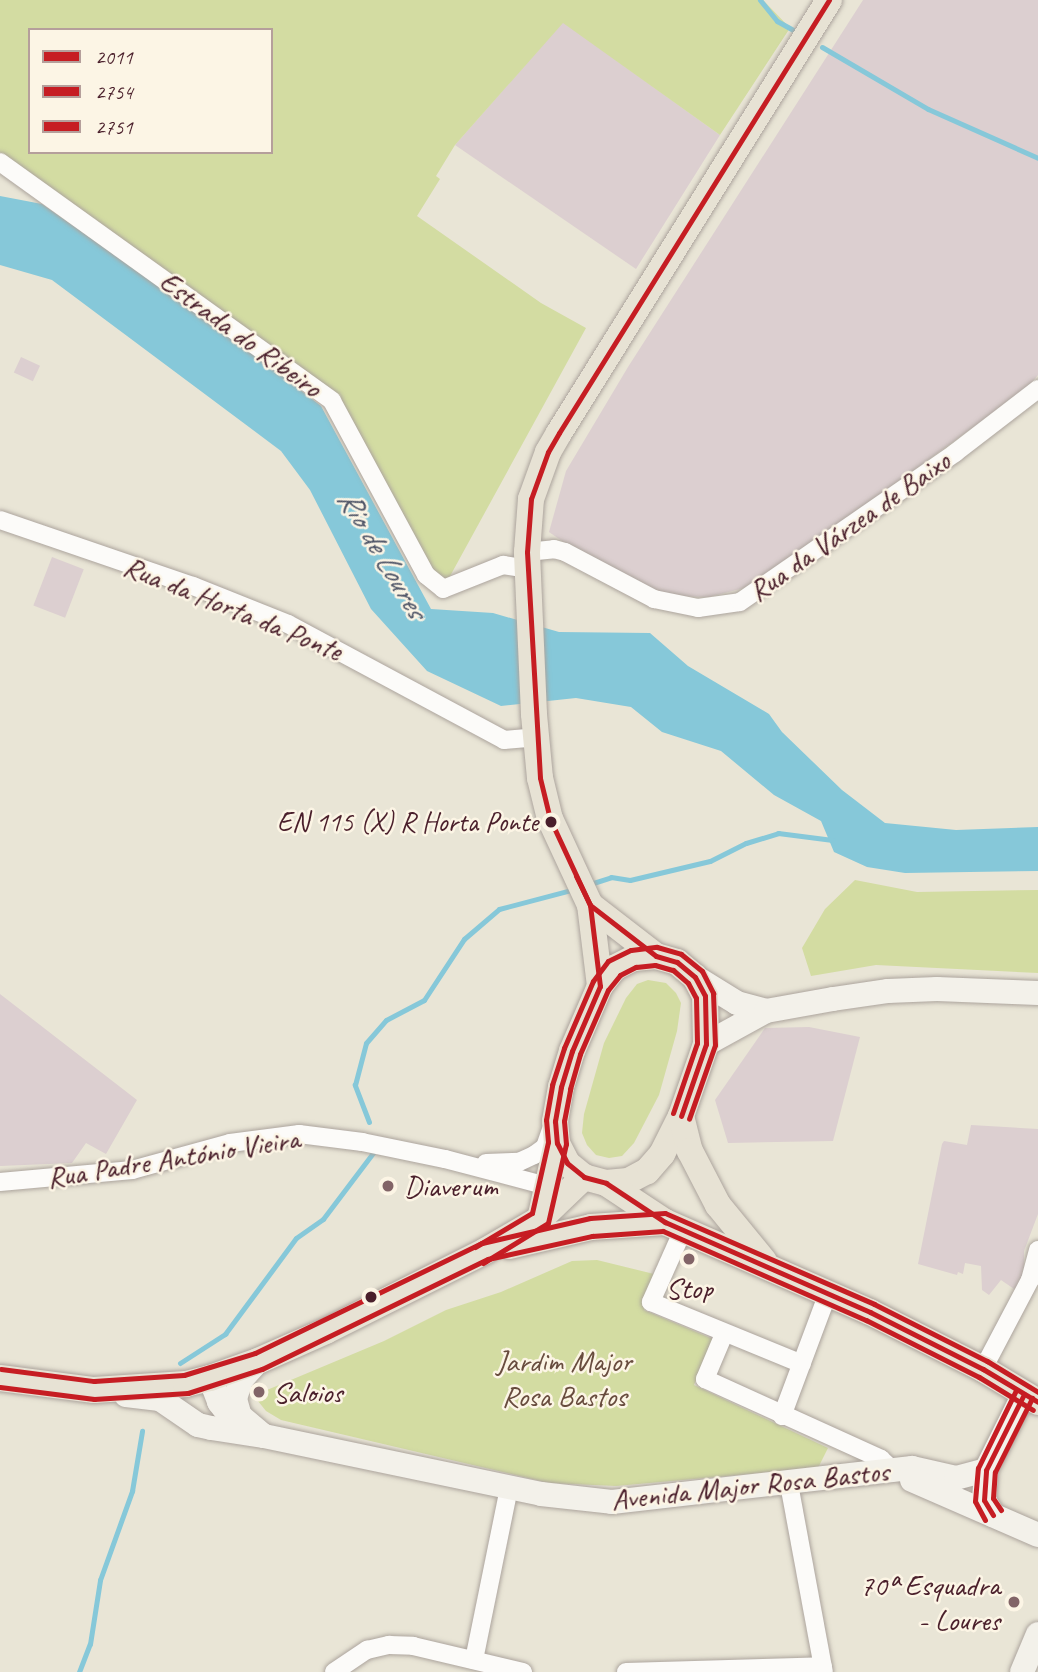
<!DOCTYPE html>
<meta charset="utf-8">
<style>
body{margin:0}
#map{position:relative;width:1038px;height:1672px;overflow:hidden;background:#e9e5d6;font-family:Caveat,sans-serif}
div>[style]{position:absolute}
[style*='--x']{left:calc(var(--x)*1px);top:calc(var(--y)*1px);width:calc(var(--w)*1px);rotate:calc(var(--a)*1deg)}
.industrial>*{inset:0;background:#dccfd0;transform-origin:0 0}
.green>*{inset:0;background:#d3dca2}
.water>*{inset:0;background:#86c8d9}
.stream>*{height:5px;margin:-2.5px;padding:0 2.5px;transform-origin:2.5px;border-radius:2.5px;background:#86c8d9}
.roads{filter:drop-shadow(0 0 2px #aca49d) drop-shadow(0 0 2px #aca49d)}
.street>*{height:18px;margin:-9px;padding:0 9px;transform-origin:9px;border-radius:9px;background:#fcfbf9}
.secondary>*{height:24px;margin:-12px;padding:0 12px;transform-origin:12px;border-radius:12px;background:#f3f1ea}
.primary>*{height:26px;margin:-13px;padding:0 13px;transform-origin:13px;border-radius:13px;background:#e7e2d4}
.bus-1>*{height:5px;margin:-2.5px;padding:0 2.5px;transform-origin:2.5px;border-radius:2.5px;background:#c61d23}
.bus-2>*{height:5px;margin:-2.5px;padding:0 2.5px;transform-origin:2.5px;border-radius:2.5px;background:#c61d23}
.bus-3>*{height:5px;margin:-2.5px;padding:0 2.5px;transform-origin:2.5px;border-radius:2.5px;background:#c61d23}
.dots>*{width:19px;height:19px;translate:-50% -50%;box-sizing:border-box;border:4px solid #fcf5e5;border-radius:50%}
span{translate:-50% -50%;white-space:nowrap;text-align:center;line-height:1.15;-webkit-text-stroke:5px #fcf5e5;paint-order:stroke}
.bus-label{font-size:28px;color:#4a1f2b}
.right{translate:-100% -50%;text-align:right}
.street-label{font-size:30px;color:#4a1f2b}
.poi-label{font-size:30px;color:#4a1f2b}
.left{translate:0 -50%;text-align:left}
.park-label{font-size:30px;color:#684c3e}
.water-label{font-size:32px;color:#505668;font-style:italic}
.legend{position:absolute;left:28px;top:28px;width:245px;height:126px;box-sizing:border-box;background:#fcf5e5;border:2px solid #b59f9b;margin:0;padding:9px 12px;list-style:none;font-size:21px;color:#4a1f2b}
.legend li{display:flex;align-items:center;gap:14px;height:35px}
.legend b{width:35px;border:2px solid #b59f9b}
</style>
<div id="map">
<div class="industrial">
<div style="clip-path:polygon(863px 0,1038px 0,1038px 375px,1026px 389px,874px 499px,744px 588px,709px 597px,673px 596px,614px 577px,549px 532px,566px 471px,628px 367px)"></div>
<div style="clip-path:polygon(563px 22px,720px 135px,636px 269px,455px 145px)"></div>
<div style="left:21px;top:357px;width:21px;height:17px;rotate:25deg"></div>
<div style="left:52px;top:557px;width:34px;height:52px;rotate:21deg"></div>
<div style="clip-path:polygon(0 994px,137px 1100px,106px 1154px,86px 1143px,72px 1163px,0 1166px)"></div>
<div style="clip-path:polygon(809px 1027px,860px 1037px,833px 1141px,728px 1143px,715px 1100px,765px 1028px)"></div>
<div style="clip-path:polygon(971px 1125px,1038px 1129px,1038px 1214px,1024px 1251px,1024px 1271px,1020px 1293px,1001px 1280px,989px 1295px,982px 1290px,981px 1266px,965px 1263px,963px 1274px,958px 1272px,957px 1275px,918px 1264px,942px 1144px,944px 1141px,967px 1145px)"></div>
</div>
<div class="green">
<div style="clip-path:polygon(evenodd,0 0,763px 0,790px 28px,720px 135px,563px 23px,455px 145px,436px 176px,440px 179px,417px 216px,541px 303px,586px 328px,443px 589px,332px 400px,0 162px,0 0,30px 30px,271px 30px,271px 152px,30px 152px,30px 30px)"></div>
<div style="clip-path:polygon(855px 880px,917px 892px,1038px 890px,1038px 973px,876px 965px,811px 976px,802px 948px,825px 909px)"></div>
<div style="clip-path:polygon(648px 980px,666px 983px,676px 993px,681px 1003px,677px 1031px,659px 1095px,634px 1143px,622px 1156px,609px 1158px,596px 1155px,587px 1145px,582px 1133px,584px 1114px,604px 1043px,626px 998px,637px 984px)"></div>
<div style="clip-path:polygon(597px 1260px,654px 1274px,644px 1310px,713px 1339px,694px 1385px,828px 1448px,818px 1468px,616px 1486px,549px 1483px,281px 1420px,266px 1411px,258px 1401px,267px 1390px,384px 1341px,446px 1310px,501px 1292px,572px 1261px)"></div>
</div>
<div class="water">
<div style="clip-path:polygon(0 196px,42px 204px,218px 327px,321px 406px,431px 609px,493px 613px,559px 632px,650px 633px,688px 666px,769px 714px,782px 732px,842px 790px,885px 823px,956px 830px,1038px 827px,1038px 871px,905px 873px,867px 867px,834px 852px,821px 821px,774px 795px,721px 751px,662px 732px,631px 707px,576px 698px,501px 706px,427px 671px,371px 609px,310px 490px,281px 451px,52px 280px,0 265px)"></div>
</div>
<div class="stream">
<div style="--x:760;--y:0;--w:27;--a:51"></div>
<div style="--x:777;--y:21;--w:18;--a:29"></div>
<div style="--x:822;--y:47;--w:123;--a:30.3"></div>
<div style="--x:928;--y:109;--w:120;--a:24"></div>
<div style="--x:587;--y:885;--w:25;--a:-18"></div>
<div style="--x:611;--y:877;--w:19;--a:9"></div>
<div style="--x:630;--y:880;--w:82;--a:-13.4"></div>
<div style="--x:710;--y:861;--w:40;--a:-26.6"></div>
<div style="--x:746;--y:843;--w:34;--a:-17"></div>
<div style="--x:778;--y:833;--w:55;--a:7.3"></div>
<div style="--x:369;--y:1122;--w:40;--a:-111"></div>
<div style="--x:355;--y:1085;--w:43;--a:-75.3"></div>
<div style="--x:366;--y:1043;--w:30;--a:-49"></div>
<div style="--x:386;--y:1020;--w:43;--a:-27.8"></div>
<div style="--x:424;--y:1000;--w:73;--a:-56.7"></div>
<div style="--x:464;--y:939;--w:46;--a:-40.6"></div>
<div style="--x:499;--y:909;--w:79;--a:-14.7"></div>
<div style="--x:180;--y:1363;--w:54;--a:-32.8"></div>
<div style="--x:225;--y:1334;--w:119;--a:-53.5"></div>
<div style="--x:296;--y:1238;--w:33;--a:-35"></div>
<div style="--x:323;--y:1219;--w:83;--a:-52.9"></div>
<div style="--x:79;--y:1672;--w:30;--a:-69"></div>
<div style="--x:90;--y:1644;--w:65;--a:-81.1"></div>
<div style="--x:100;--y:1580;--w:95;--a:-70.2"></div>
<div style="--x:132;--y:1491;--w:61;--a:-80.5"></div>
</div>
<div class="roads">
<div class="street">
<div style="--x:0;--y:162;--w:409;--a:35.7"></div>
<div style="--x:332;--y:401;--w:198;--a:61.6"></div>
<div style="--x:426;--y:575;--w:22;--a:39"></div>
<div style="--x:443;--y:589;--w:65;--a:-21.8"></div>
<div style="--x:503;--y:565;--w:25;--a:9"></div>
<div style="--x:0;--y:520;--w:204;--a:18.9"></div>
<div style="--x:193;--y:586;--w:102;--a:21.8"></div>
<div style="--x:288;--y:624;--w:245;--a:28.2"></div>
<div style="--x:504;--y:740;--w:32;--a:-5"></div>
<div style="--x:527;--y:552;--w:27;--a:-6"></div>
<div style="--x:554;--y:549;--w:11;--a:15"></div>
<div style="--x:565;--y:552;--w:101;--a:27.8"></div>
<div style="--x:654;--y:599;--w:45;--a:11.6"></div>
<div style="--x:698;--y:608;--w:42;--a:-8.1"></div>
<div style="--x:740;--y:602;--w:262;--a:-34.7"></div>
<div style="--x:955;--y:453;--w:105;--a:-37.6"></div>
<div style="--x:486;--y:1163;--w:33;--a:-2"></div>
<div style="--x:519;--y:1162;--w:17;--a:-25"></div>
<div style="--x:534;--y:1155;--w:14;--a:-36"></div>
<div style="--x:545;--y:1147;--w:21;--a:-71"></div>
<div style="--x:0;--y:1182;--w:133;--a:-5.2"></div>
<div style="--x:132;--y:1170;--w:102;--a:-15.4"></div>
<div style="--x:230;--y:1143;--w:70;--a:-7.4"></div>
<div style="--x:299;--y:1134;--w:64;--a:7.2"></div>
<div style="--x:362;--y:1142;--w:85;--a:11.6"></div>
<div style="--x:445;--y:1159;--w:106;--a:14.8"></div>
<div style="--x:683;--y:1230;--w:79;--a:114"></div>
<div style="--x:651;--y:1302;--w:163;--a:22.3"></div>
<div style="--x:724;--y:1334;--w:49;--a:112.9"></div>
<div style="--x:705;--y:1379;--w:193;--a:24.4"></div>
<div style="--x:881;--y:1459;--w:19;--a:43"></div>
<div style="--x:983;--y:1369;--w:101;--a:-62.2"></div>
<div style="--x:1030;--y:1280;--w:31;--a:-75"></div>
<div style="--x:782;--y:1416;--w:131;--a:-69.5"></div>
<div style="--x:789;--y:1484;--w:191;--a:79.5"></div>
<div style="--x:474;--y:1660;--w:176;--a:-78.5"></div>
<div style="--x:334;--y:1672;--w:40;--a:-34"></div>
<div style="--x:367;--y:1650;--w:23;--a:-13"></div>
<div style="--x:389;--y:1645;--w:24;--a:2"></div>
<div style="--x:413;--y:1646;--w:113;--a:13.3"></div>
<div style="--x:626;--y:1672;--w:197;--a:-1.7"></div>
</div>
<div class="secondary">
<div style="--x:695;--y:977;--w:49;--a:31.8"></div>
<div style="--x:737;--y:1003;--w:30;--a:15"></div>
<div style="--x:706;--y:1044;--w:68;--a:-28.8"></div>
<div style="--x:766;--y:1011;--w:68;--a:-10.2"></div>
<div style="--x:833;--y:999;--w:56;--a:-8.3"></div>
<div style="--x:888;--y:991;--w:49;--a:-2.3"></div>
<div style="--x:937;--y:989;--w:101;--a:2.3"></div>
<div style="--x:258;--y:1361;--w:25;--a:132"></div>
<div style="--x:241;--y:1380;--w:20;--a:108"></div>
<div style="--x:235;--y:1399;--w:18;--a:74"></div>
<div style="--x:240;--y:1416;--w:31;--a:40"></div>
<div style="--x:210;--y:1378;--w:26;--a:69"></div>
<div style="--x:219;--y:1402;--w:31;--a:52"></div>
<div style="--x:126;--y:1395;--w:34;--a:7"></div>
<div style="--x:160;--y:1399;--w:46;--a:34.4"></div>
<div style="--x:198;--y:1425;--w:13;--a:13"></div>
<div style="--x:211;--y:1428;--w:54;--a:8.6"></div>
<div style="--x:264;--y:1436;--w:283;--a:11.8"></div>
<div style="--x:541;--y:1494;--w:71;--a:6.4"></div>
<div style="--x:612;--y:1502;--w:302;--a:-6.5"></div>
<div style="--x:912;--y:1468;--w:45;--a:12.8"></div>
<div style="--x:956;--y:1478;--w:31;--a:-15"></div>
<div style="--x:912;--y:1480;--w:137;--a:23.6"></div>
<div style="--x:993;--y:1515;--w:17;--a:-121"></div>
<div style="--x:984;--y:1500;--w:30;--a:-86"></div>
<div style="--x:986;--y:1470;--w:85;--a:-63.4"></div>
<div style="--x:1022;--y:1672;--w:41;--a:-67.2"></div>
</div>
<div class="primary">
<div style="--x:590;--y:905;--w:83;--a:37.7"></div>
<div style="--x:656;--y:956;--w:22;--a:16"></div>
<div style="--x:677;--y:962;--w:23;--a:40"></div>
<div style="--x:695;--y:977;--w:21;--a:62"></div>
<div style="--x:705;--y:996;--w:48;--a:88.8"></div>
<div style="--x:706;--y:1044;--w:76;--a:109.1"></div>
<div style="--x:681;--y:1116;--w:42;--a:116.6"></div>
<div style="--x:662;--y:1154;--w:23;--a:131"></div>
<div style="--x:647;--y:1171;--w:21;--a:152"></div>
<div style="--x:628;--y:1181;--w:22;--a:175"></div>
<div style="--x:606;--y:1183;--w:23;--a:-165"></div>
<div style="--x:584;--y:1177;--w:22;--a:-141"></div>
<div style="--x:567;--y:1163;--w:22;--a:-117"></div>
<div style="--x:557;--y:1143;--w:22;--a:-95"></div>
<div style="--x:555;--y:1121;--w:35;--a:-80"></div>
<div style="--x:561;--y:1087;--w:38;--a:-73"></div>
<div style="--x:572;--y:1051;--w:71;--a:-66.7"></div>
<div style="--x:600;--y:986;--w:23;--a:-52"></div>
<div style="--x:614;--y:968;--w:22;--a:-27"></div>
<div style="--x:634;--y:958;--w:22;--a:-5"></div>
<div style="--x:600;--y:986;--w:82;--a:-97"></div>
<div style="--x:590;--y:905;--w:95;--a:-114.9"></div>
<div style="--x:550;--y:819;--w:42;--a:-103.7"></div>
<div style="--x:540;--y:778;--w:64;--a:-95.4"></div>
<div style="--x:534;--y:714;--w:162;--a:-92.5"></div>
<div style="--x:527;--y:552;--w:53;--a:-85.7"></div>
<div style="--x:531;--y:499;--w:50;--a:-70.1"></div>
<div style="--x:548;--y:452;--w:22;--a:-60"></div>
<div style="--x:559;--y:433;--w:510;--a:-58.05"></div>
<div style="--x:681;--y:1116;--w:36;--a:76"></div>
<div style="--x:690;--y:1151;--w:61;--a:62.6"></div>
<div style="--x:718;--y:1205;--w:72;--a:50.6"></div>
<div style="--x:606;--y:1183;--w:71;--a:33.5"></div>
<div style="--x:665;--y:1222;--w:224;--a:23.7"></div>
<div style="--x:870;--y:1312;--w:127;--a:26.8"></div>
<div style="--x:983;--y:1369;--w:64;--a:31"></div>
<div style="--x:540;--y:1219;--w:78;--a:-77.4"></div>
<div style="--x:509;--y:1246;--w:84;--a:-13"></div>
<div style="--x:591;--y:1227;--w:74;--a:-3.9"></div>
<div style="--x:0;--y:1378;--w:95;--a:7.3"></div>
<div style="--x:94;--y:1390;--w:92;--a:-3.7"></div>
<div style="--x:186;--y:1384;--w:25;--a:-14"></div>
<div style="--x:210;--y:1378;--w:51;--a:-19.5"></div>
<div style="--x:258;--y:1361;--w:74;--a:-23.8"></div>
<div style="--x:326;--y:1331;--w:178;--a:-26.7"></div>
<div style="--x:485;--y:1251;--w:64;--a:-30.2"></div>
<div style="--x:540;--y:1219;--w:61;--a:-43.7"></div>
</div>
</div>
<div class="bus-1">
<div style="--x:829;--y:0;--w:510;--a:121.95"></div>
<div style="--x:559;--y:433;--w:22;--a:120"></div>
<div style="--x:548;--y:452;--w:50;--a:109.9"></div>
<div style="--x:531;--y:499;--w:53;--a:94.3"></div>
<div style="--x:527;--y:552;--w:226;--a:86.7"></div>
<div style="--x:540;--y:778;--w:42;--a:76.3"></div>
<div style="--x:550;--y:819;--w:95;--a:65.1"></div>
<div style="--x:590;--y:905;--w:82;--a:83"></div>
<div style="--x:600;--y:986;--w:71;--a:113.3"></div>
<div style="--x:572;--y:1051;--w:38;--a:107"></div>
<div style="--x:561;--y:1087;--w:35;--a:100"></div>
<div style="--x:555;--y:1121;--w:22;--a:85"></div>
<div style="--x:557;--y:1143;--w:22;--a:63"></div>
<div style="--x:567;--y:1163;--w:22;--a:39"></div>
<div style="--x:584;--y:1177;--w:23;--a:15"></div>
<div style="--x:606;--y:1183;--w:71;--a:33.5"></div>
<div style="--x:665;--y:1222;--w:224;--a:23.7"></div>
<div style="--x:870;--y:1312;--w:127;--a:26.8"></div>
<div style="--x:983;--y:1369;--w:64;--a:31"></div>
<div style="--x:576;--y:876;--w:32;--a:64"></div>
<div style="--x:590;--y:905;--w:83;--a:37.7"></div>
<div style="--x:656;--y:956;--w:22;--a:16"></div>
<div style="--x:677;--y:962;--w:23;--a:40"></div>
<div style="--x:695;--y:977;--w:21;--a:62"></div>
<div style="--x:705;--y:996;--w:48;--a:88.8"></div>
<div style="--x:706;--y:1044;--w:76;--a:109.1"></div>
<div style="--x:993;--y:1515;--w:17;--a:-121"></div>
<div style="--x:984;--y:1500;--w:30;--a:-86"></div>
<div style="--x:986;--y:1470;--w:85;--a:-63.4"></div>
</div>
<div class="bus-2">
<div style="--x:483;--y:1263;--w:76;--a:-31.6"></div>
<div style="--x:548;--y:1223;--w:81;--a:-77.2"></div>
<div style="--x:566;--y:1144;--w:23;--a:-95"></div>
<div style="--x:564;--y:1121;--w:33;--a:-79"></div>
<div style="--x:570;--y:1089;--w:36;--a:-74"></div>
<div style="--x:580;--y:1054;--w:70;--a:-66.4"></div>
<div style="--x:608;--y:990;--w:19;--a:-51"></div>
<div style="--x:620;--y:975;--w:18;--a:-27"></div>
<div style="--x:636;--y:967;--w:19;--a:-6"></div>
<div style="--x:655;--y:965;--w:19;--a:16"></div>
<div style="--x:673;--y:970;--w:20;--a:41"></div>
<div style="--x:688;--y:983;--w:17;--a:62"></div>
<div style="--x:696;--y:998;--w:45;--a:88.7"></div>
<div style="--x:697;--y:1043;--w:74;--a:108.9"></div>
<div style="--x:0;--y:1387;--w:95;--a:7.3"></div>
<div style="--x:94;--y:1399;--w:94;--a:-3.7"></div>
<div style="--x:188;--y:1393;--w:78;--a:-18"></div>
<div style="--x:262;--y:1369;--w:251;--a:-26"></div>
<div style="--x:488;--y:1259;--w:107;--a:-12.5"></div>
<div style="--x:592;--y:1236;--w:71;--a:-4"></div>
<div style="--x:663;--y:1231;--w:222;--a:23.7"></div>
<div style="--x:866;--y:1320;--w:127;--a:26.8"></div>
<div style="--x:979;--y:1377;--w:63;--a:31.4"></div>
<div style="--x:1001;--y:1510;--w:14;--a:-124"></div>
<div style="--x:993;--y:1498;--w:26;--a:-86"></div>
<div style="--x:995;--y:1472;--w:83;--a:-63.4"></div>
</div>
<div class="bus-3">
<div style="--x:475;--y:1247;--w:66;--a:-30.8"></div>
<div style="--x:532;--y:1213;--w:73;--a:-77.3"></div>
<div style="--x:548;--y:1142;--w:22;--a:-95"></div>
<div style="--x:546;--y:1120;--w:36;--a:-80"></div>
<div style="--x:552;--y:1085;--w:39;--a:-72"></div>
<div style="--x:564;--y:1048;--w:73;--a:-66.6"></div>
<div style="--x:593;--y:981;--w:25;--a:-53"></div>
<div style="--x:608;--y:961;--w:25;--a:-26"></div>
<div style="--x:631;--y:950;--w:26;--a:-7"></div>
<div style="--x:657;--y:947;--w:25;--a:16"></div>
<div style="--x:681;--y:954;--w:27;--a:39"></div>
<div style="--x:702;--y:971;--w:25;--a:63"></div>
<div style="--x:713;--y:993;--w:52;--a:87.8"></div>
<div style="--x:715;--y:1045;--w:78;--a:109.4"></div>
<div style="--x:1;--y:1369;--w:94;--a:7.4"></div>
<div style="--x:94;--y:1381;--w:90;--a:-3.8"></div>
<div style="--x:184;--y:1375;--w:74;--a:-17.2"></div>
<div style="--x:255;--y:1353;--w:252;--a:-25.9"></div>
<div style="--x:482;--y:1243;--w:111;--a:-13"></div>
<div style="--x:590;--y:1218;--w:75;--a:-3.8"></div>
<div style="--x:665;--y:1213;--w:228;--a:23.5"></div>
<div style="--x:874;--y:1304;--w:127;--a:26.8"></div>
<div style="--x:987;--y:1361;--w:60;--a:31.3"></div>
<div style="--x:985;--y:1520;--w:21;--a:-118"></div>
<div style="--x:975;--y:1501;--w:33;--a:-85"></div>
<div style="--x:978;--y:1468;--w:87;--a:-64"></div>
</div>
<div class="dots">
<div style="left:551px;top:822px;background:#4a1f2b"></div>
<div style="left:388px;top:1186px;background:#826467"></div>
<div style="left:689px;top:1259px;background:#826467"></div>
<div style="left:371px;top:1297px;background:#4a1f2b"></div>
<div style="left:259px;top:1392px;background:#826467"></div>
<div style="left:1014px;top:1602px;background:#826467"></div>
</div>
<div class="bus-label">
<span class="right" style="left:538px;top:822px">EN 115 (X) R Horta Ponte</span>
</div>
<div class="street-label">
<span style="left:241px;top:334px;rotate:36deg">Estrada do Ribeiro</span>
<span style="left:849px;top:526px;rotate:-35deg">Rua da Várzea de Baixo</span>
<span style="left:233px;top:608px;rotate:22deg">Rua da Horta da Ponte</span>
<span style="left:173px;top:1158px;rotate:-9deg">Rua Padre António Vieira</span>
<span style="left:750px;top:1485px;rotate:-6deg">Avenida Major Rosa Bastos</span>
</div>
<div class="poi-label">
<span class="left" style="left:404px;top:1186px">Diaverum</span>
<span style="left:689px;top:1288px">Stop</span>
<span class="left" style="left:273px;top:1392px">Saloios</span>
<span class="right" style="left:1000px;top:1602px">70ª Esquadra<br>- Loures</span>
</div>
<div class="park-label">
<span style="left:564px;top:1378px">Jardim Major<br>Rosa Bastos</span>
</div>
<div class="water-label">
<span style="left:382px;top:554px;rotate:59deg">Rio de Loures</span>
</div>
<ul class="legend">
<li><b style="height:9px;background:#c61d23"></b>2011</li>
<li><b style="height:9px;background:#c61d23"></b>2754</li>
<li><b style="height:9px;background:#c61d23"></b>2751</li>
</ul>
</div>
